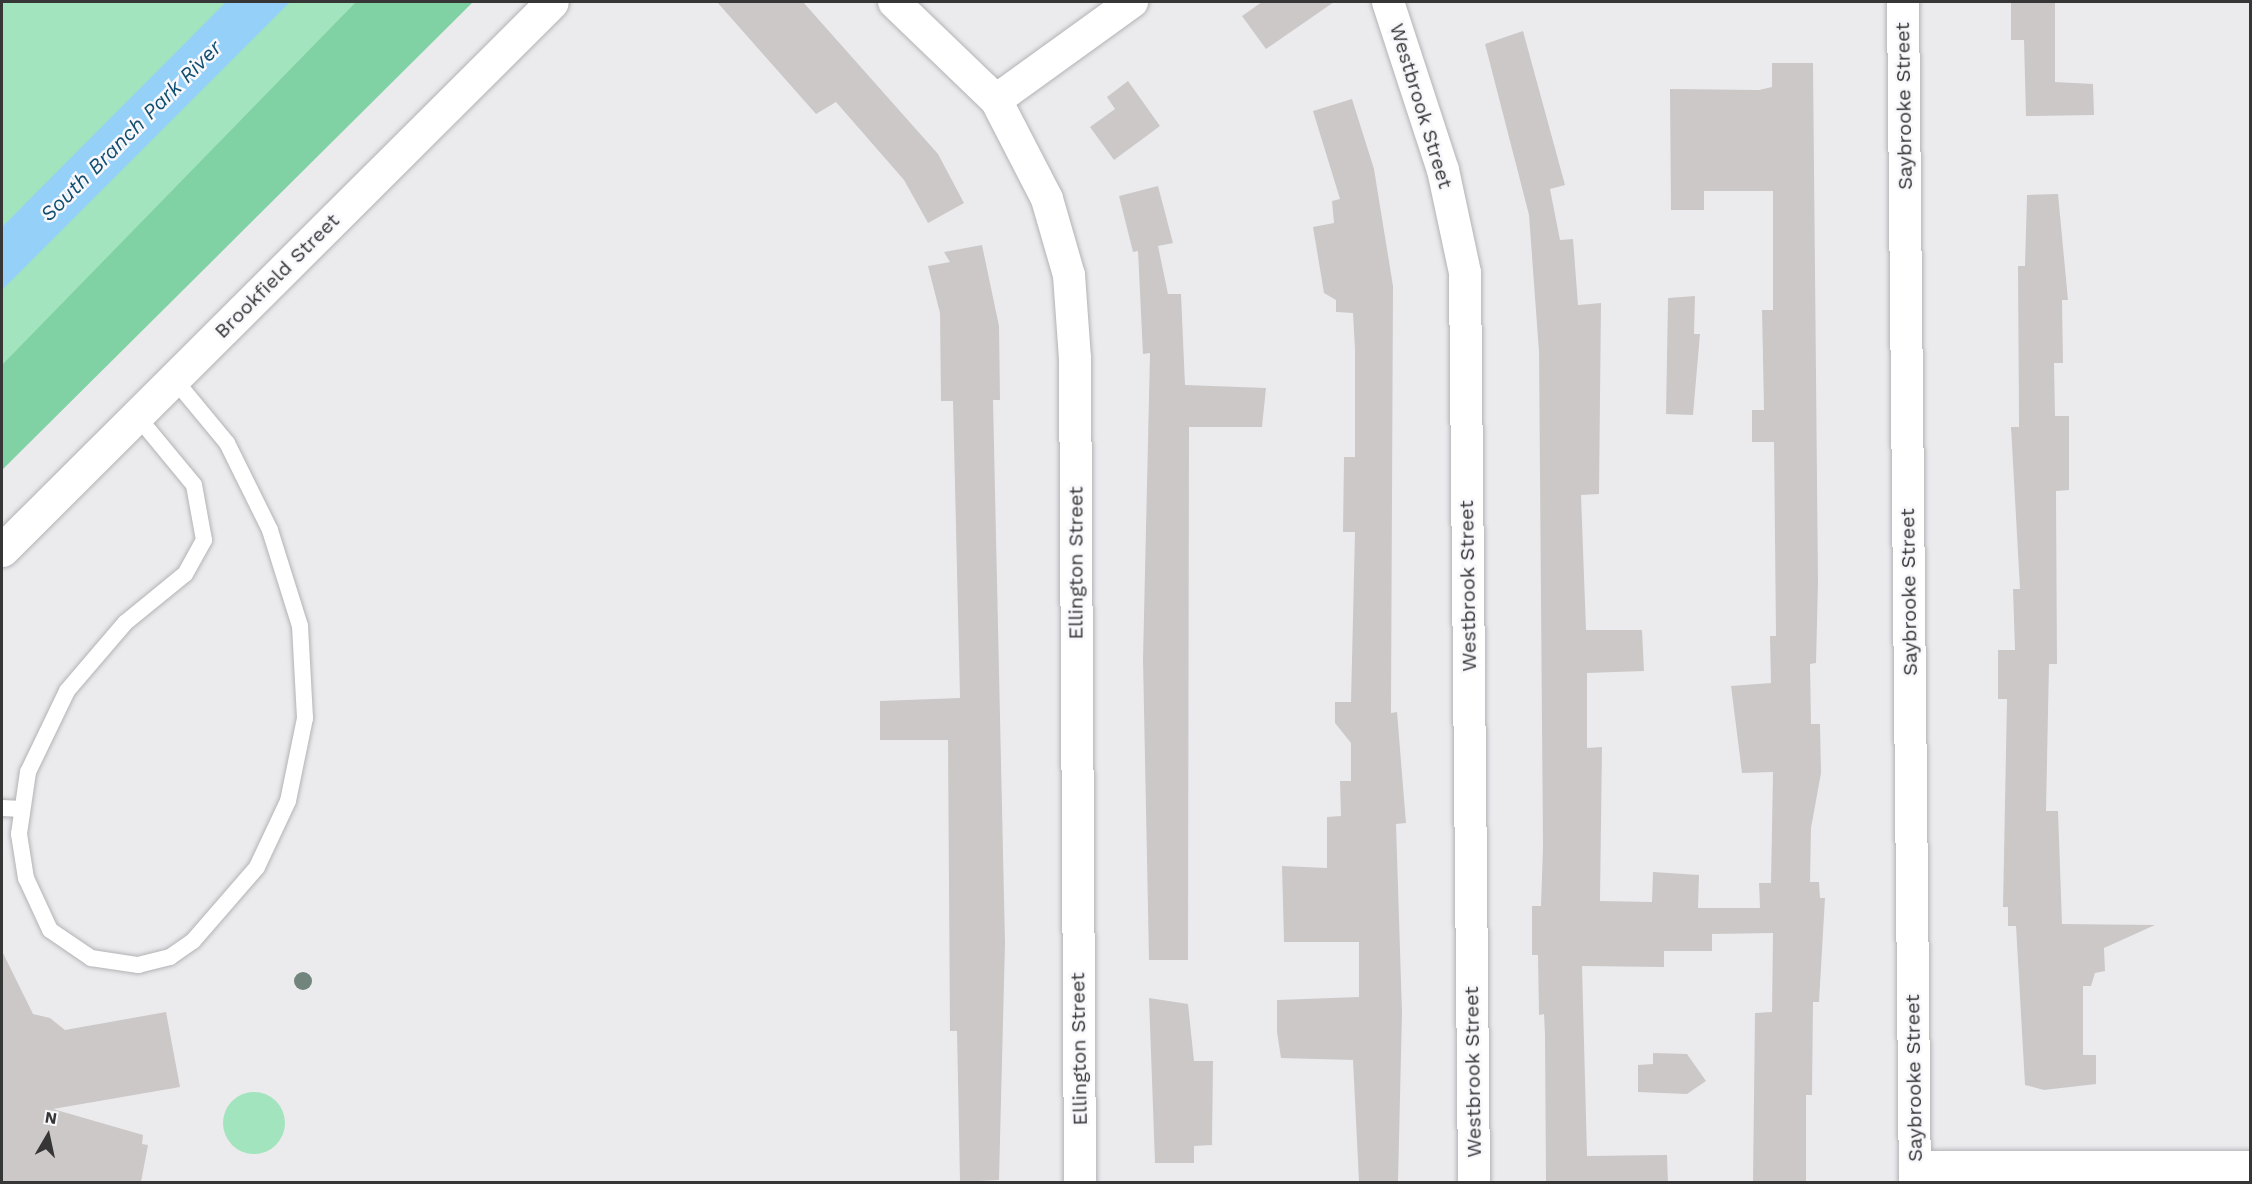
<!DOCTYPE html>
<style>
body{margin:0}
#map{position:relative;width:2252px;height:1184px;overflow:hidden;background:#ebebee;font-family:"Work Sans",sans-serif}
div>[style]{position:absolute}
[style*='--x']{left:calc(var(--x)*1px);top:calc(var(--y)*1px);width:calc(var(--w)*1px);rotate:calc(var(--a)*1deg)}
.green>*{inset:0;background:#a1e4bd}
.round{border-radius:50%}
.forest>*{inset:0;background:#80d1a4}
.water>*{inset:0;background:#94d0f7}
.building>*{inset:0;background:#ccc8c7}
.roads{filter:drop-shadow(0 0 2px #b3b3b6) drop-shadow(0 0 2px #b3b3b6)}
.lane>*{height:16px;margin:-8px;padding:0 8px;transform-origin:8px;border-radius:8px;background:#fff}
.street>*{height:32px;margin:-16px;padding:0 16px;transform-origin:16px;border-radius:16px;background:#fff}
.secondary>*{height:33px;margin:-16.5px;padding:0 16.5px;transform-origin:16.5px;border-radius:16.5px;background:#fff}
.trees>*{width:18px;height:18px;margin:-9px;border-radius:50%;background:#71857c}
span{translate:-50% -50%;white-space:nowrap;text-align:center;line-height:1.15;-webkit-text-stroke:5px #f8f8fc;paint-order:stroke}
.street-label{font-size:20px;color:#363637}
.water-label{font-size:21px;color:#124f6f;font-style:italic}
.frame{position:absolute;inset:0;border:3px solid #363637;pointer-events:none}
.north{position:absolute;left:18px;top:1106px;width:60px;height:60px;-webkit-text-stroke:4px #f8f8fc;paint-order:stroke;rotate:9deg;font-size:16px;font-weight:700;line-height:24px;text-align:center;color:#363637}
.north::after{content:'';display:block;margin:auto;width:21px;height:27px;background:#363637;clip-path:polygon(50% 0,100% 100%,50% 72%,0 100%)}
</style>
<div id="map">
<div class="green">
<div style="clip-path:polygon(2px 2px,453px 2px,2px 448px)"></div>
<div class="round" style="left:223px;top:1092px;width:62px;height:62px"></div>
</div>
<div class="forest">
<div style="clip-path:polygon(356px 2px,473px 2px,2px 470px,2px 365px)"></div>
</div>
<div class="water">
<div style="clip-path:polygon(226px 2px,290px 2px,2px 290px,2px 227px)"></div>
</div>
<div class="building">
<div style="clip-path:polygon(717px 2px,803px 2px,938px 154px,964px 203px,928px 223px,904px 180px,836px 102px,816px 114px)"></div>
<div style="clip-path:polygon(1262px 2px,1334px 2px,1266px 49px,1242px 16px)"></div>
<div style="clip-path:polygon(2011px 2px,2055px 2px,2055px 82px,2093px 84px,2094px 115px,2026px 116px,2024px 40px,2011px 40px)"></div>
<div style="clip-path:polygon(1523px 31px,1565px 185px,1550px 189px,1560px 240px,1573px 239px,1578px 305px,1601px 303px,1599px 494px,1581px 495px,1586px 630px,1642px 630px,1644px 671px,1587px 673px,1587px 748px,1602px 747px,1600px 901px,1652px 902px,1653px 872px,1699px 875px,1698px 908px,1760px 908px,1759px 883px,1771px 883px,1773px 772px,1742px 773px,1731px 686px,1771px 683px,1770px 636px,1776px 636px,1774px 442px,1752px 442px,1752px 410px,1764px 410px,1762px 310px,1773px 310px,1773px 191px,1704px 191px,1704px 210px,1671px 210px,1670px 89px,1759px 90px,1772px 87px,1772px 63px,1813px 63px,1818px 582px,1816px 663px,1810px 664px,1811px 724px,1820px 724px,1821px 773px,1811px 828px,1810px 882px,1819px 882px,1820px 898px,1825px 898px,1819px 1002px,1813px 1002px,1812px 1095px,1806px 1095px,1806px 1182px,1753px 1182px,1755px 1013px,1772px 1012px,1773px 933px,1712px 934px,1712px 951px,1664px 951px,1664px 967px,1582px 966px,1587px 1156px,1667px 1155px,1668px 1182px,1546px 1182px,1545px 1034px,1544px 1014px,1539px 1015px,1538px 955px,1532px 955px,1532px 906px,1541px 906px,1543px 847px,1539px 352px,1529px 215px,1485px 44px)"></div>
<div style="clip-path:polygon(1128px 81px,1160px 126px,1114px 160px,1090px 127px,1115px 109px,1107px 97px)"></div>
<div style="clip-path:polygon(1352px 99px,1374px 169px,1393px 286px,1391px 713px,1397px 712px,1406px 823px,1396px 824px,1402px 1013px,1398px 1182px,1359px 1182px,1353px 1060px,1281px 1058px,1277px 1032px,1277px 1000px,1359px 997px,1359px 942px,1284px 942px,1282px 866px,1327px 868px,1327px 817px,1341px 816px,1340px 781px,1351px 781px,1351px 743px,1335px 723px,1335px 702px,1351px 702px,1355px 532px,1343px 532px,1344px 457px,1355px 457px,1355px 349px,1353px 313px,1336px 312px,1336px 300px,1324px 293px,1313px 227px,1334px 223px,1332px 201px,1340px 199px,1313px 111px)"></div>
<div style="clip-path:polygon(1158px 186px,1173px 243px,1158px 246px,1168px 294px,1181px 294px,1185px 385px,1266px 388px,1262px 427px,1189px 427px,1188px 960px,1149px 960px,1143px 659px,1150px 353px,1143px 354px,1138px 251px,1133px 252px,1119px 196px)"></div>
<div style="clip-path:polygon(2058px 194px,2068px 300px,2062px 300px,2063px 363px,2054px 363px,2055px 416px,2069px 416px,2069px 490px,2056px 491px,2057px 664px,2049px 664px,2046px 811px,2058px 811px,2062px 924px,2155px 925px,2104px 948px,2105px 971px,2095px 973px,2091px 986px,2083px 986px,2083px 1055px,2096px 1055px,2096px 1084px,2044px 1090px,2025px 1085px,2016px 926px,2008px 926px,2008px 907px,2003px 907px,2007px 699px,1998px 699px,1998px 650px,2015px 650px,2013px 589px,2020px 589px,2011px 427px,2019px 427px,2018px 266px,2025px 266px,2027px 195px)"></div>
<div style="clip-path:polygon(982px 245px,999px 326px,1000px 400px,993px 400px,1005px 943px,999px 1180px,960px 1182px,957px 1031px,950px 1031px,948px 740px,880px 740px,880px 701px,960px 698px,953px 401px,941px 401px,940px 313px,928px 266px,950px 262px,944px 252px)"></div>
<div style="clip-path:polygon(1695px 296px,1694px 334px,1700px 334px,1693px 415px,1666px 414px,1668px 298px)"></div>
<div style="clip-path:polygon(2px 951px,33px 1014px,50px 1018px,65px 1030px,166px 1012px,180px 1087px,53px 1109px,143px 1135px,142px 1144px,148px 1145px,141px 1182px,2px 1182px)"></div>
<div style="clip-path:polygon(1149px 998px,1188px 1004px,1194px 1061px,1213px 1061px,1212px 1145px,1194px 1146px,1194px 1163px,1155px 1163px)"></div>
<div style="clip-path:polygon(1653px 1053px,1687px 1054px,1706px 1081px,1687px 1094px,1638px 1092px,1638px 1065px,1653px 1064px)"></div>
</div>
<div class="roads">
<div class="lane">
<div style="--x:137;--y:416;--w:89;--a:50.4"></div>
<div style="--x:194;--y:485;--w:56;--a:79.7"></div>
<div style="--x:204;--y:540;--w:39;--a:119"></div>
<div style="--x:185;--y:574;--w:77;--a:140.8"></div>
<div style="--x:125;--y:623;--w:89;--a:130.5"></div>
<div style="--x:67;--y:691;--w:90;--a:115.7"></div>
<div style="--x:28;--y:772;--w:63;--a:98.3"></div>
<div style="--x:19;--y:834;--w:45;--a:81"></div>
<div style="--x:26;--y:878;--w:57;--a:65.2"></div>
<div style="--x:50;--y:930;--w:50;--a:34.3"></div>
<div style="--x:91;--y:958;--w:48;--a:8.5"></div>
<div style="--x:138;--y:965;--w:33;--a:-14"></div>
<div style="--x:170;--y:957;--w:28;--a:-35"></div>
<div style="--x:193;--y:941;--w:98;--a:-49.1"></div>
<div style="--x:257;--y:867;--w:73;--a:-64.8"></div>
<div style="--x:288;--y:801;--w:85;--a:-78.4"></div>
<div style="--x:305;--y:718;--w:92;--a:-93.1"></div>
<div style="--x:300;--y:626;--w:101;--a:-107.4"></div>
<div style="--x:270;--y:530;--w:97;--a:-116.3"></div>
<div style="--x:227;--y:443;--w:83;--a:-129.6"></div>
<div style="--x:2;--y:808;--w:19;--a:3"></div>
</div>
<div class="street">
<div style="--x:894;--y:2;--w:141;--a:43.9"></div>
<div style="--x:996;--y:100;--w:111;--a:62.7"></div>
<div style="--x:1047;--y:199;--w:79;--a:73.9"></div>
<div style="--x:1069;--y:275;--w:83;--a:85.9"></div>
<div style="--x:1075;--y:358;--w:824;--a:89.65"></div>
<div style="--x:1388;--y:2;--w:177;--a:71.9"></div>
<div style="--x:1443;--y:170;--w:105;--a:77.9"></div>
<div style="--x:1465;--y:273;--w:909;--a:89.43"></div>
<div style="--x:1903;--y:2;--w:1180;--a:89.42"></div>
<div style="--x:996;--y:100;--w:168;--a:-35.8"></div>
<div style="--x:1916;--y:1167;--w:334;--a:0"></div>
</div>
<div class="secondary">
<div style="--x:2;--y:550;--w:776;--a:-44.9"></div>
</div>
</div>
<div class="trees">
<div style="left:303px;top:981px"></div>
</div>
<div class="street-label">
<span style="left:1421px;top:106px;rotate:73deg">Westbrook Street</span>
<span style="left:1904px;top:106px;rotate:-91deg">Saybrooke Street</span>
<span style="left:277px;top:276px;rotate:-45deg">Brookfield Street</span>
<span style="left:1076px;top:563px;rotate:-90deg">Ellington Street</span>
<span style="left:1468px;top:586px;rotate:-91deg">Westbrook Street</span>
<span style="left:1909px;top:592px;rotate:-91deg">Saybrooke Street</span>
<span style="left:1079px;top:1049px;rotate:-91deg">Ellington Street</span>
<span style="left:1473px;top:1072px;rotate:-91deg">Westbrook Street</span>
<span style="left:1914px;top:1078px;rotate:-91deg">Saybrooke Street</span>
</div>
<div class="water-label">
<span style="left:131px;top:131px;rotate:-45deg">South Branch Park River</span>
</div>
<div class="frame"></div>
<div class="north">N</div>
</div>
